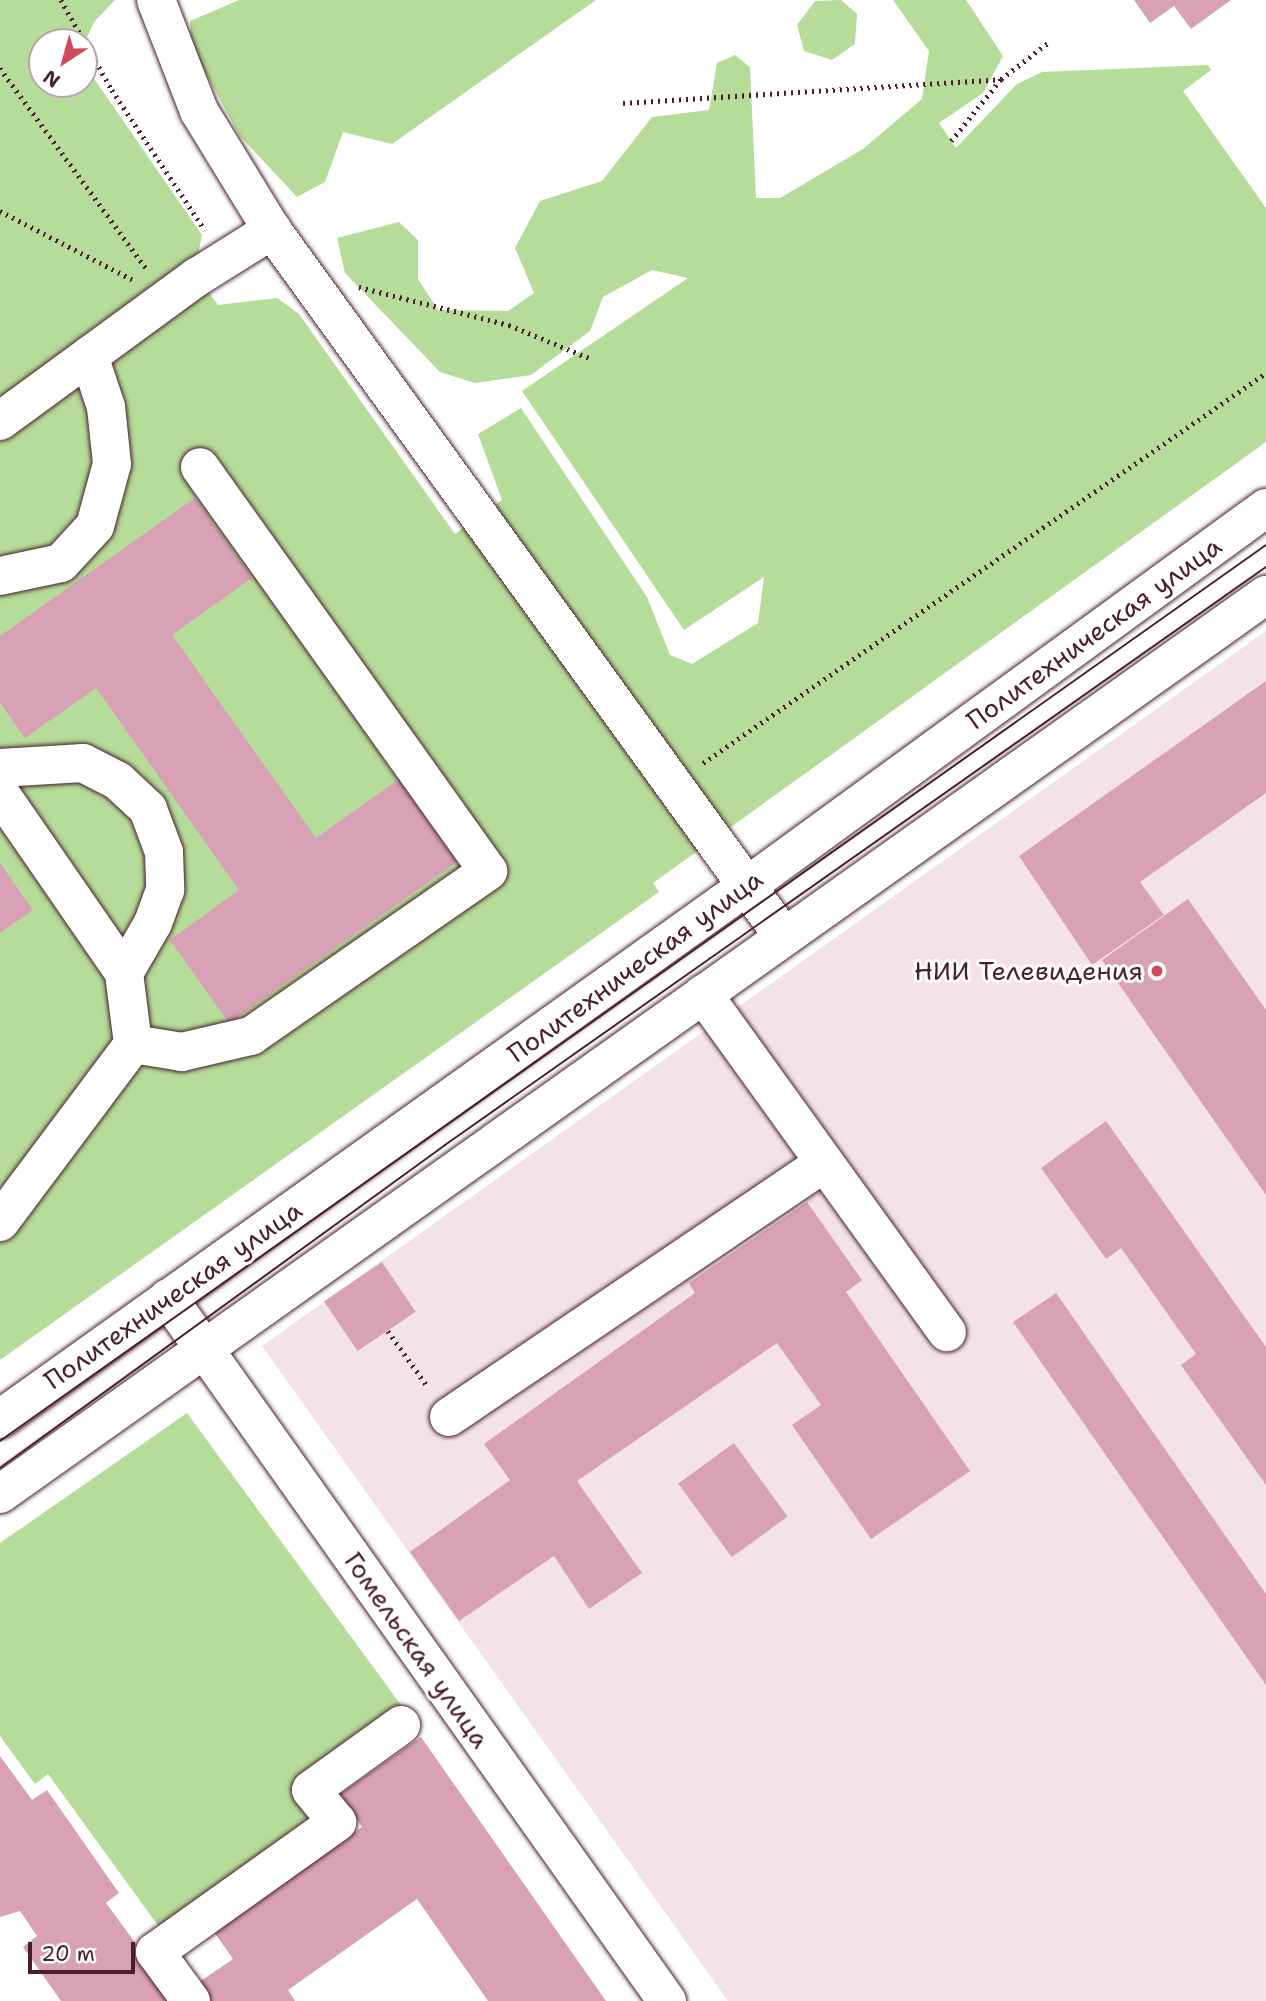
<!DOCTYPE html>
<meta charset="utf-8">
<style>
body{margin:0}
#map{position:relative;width:1266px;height:2001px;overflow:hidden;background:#fff;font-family:"Shantell Sans",sans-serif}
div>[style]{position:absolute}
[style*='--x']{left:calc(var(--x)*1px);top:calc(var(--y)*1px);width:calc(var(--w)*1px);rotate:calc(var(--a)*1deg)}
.built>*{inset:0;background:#f3e3e9}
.green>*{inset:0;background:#b5dc98}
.building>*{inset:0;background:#d8a1b6;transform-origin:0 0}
.path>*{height:4.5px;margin-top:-2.25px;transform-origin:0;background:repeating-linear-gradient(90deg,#4a1f2b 0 2px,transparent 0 7px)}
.roads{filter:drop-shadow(0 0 2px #4a1f2b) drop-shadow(0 0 2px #4a1f2b)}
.minor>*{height:38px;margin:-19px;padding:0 19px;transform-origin:19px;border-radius:19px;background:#fff}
.major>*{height:38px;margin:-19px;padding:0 19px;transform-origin:19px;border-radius:19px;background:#fff}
.tram>*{height:2px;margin:-1px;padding:0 1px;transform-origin:1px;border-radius:1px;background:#4a1f2b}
.dots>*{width:19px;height:19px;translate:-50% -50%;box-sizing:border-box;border:4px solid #fff;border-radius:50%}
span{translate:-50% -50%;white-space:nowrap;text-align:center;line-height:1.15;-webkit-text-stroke:6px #fff;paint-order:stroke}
.street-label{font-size:26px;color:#4a1f2b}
.poi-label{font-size:26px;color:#4a1f2b}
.right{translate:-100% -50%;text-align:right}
.north{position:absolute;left:28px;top:28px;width:70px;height:70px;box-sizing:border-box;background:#fff;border:2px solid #b7a5aa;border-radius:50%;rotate:216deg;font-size:19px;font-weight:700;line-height:28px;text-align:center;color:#4a1f2b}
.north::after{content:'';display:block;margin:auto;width:24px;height:32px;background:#d1495b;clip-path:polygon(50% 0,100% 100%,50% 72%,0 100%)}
.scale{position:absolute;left:28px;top:1942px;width:107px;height:32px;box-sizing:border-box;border:4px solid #4a1f2b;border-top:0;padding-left:9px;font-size:21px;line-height:24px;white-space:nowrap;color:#4a1f2b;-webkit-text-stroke:5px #fff;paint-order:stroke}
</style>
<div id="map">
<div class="built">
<div style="clip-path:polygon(1266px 631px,1266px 2001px,728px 2001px,262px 1346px)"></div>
</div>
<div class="green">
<div style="clip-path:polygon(0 0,115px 0,94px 22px,84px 44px,42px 42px,42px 84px,84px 84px,84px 64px,202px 235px,197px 259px,189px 266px,218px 305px,277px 298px,299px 314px,455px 534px,502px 500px,478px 434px,521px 408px,647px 597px,670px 655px,692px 664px,758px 623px,764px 577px,684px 630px,522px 391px,688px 278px,652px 270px,603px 297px,590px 331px,531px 375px,475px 383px,440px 372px,345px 273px,337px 238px,399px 222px,418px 240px,418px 279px,438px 310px,508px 311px,534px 293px,515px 248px,540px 201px,602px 181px,652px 117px,709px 110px,717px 63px,735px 55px,750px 67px,756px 198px,780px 198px,863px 149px,922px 99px,929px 51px,893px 0,966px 0,1003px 56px,983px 93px,939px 123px,956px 148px,1017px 84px,1042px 72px,1208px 65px,1211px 70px,1183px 91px,1266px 208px,1266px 442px,653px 883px,659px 892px,0 1360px)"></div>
<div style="clip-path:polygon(239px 0,596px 0,392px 144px,343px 132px,325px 182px,297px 197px,240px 136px,191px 46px,190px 21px)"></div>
<div style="clip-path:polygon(841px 0,857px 14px,855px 44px,832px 60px,804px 51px,797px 25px,815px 1px)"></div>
<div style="clip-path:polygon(187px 1413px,404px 1709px,317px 1818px,162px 1931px,48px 1774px,35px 1784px,0 1736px,0 1543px)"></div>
</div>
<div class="building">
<div style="clip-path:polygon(1134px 0,1231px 0,1191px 29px,1174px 6px,1150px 23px)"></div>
<div style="clip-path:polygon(195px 498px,252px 578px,172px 635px,316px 838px,399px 779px,457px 862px,229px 1023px,170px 940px,239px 890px,96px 688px,25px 738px,0 703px,0 636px)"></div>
<div style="clip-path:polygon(1266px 681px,1266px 793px,1140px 882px,1164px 915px,1092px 965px,1019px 856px)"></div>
<div style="clip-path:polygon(0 863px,33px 910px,0 933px)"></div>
<div style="clip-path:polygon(1188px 899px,1266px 1010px,1266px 1195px,1102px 960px)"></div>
<div style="clip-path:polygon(1106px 1121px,1266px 1347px,1266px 1485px,1181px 1365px,1196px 1354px,1121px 1248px,1106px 1259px,1041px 1168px)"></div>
<div style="clip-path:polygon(807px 1202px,862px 1280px,846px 1292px,970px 1471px,871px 1539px,792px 1425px,821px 1405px,777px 1343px,577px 1481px,642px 1573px,589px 1609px,554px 1556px,459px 1621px,410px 1552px,510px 1480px,484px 1444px,695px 1293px,689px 1283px)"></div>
<div style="left:382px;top:1262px;width:60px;height:70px;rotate:56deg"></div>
<div style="clip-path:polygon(1056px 1293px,1266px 1594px,1266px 1685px,1013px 1322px)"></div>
<div style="left:734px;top:1443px;width:91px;height:69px;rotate:54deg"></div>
<div style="clip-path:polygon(421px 1737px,606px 2001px,488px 2001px,417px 1899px,288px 1990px,295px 2001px,206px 2001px,195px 1985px,233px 1959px,214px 1932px,362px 1827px,340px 1794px)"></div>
<div style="clip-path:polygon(0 1756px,32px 1800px,47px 1790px,119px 1893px,106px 1903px,178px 2001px,61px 2001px,23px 1947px,37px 1936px,20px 1911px,0 1917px)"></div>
</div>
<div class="path">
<div style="--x:61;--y:0;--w:103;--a:60.5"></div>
<div style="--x:112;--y:90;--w:168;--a:56.4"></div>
<div style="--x:0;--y:68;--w:248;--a:53.9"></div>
<div style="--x:623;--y:103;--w:379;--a:-3.6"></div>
<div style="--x:951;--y:141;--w:80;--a:-51.1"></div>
<div style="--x:1001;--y:79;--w:61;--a:-37.6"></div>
<div style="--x:0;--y:211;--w:150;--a:27.4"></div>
<div style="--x:359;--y:287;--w:155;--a:14.2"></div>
<div style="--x:509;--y:325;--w:87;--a:22.4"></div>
<div style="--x:703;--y:763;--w:685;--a:-34.71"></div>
<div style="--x:388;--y:1331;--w:69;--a:54.5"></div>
</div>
<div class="roads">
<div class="minor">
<div style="--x:156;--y:0;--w:119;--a:68.8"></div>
<div style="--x:199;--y:111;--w:140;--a:58.5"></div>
<div style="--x:272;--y:230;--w:872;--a:54.1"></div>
<div style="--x:0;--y:421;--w:244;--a:-36.2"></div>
<div style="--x:197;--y:277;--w:89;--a:-32.1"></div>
<div style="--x:0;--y:576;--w:62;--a:-12"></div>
<div style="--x:61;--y:563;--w:50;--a:-47.4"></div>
<div style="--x:95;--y:526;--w:64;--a:-74.7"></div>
<div style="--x:112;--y:464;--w:57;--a:-96"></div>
<div style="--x:106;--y:407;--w:54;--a:-108.4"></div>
<div style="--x:0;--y:768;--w:83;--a:-3.4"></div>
<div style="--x:83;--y:763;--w:39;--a:27"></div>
<div style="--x:118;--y:781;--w:41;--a:43"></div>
<div style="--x:148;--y:809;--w:46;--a:69.6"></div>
<div style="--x:164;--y:852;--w:38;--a:88"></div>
<div style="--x:165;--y:890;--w:35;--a:110"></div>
<div style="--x:153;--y:923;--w:58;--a:120.1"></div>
<div style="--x:0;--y:793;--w:219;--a:55.4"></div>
<div style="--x:124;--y:973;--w:72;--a:82.8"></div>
<div style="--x:133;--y:1044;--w:50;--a:9.3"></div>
<div style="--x:182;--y:1052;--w:71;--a:-13.1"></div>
<div style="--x:251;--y:1036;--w:289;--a:-34.8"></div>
<div style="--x:488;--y:871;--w:496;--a:-125.5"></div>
<div style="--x:703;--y:994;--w:417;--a:54.2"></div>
<div style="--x:0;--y:1222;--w:222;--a:-53.2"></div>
<div style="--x:168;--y:1298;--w:862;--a:54.63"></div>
<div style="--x:449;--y:1417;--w:453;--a:-34.1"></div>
<div style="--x:191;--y:2001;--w:61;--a:-126.3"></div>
<div style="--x:155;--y:1952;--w:224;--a:-35.5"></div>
<div style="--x:337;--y:1822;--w:41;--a:-129.1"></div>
<div style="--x:311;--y:1790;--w:111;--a:-35.8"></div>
</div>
<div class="major">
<div style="--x:0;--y:1419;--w:918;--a:-35.51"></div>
<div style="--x:747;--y:886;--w:642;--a:-36.07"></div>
<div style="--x:0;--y:1494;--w:1553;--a:-35.38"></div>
</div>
</div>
<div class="tram">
<div style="--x:0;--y:1441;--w:1551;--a:-35.29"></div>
<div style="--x:0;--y:1468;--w:550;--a:-35.97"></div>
<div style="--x:445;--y:1145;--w:1004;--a:-35.15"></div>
</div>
<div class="dots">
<div style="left:1157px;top:971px;background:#d1495b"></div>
</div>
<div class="street-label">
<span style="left:1094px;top:633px;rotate:-36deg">Политехническая улица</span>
<span style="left:635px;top:966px;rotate:-36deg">Политехническая улица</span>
<span style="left:173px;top:1295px;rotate:-35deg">Политехническая улица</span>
<span style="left:417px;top:1650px;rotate:55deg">Гомельская улица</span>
</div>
<div class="poi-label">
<span class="right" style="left:1143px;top:971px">НИИ Телевидения</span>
</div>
<div class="north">N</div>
<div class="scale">20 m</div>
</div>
